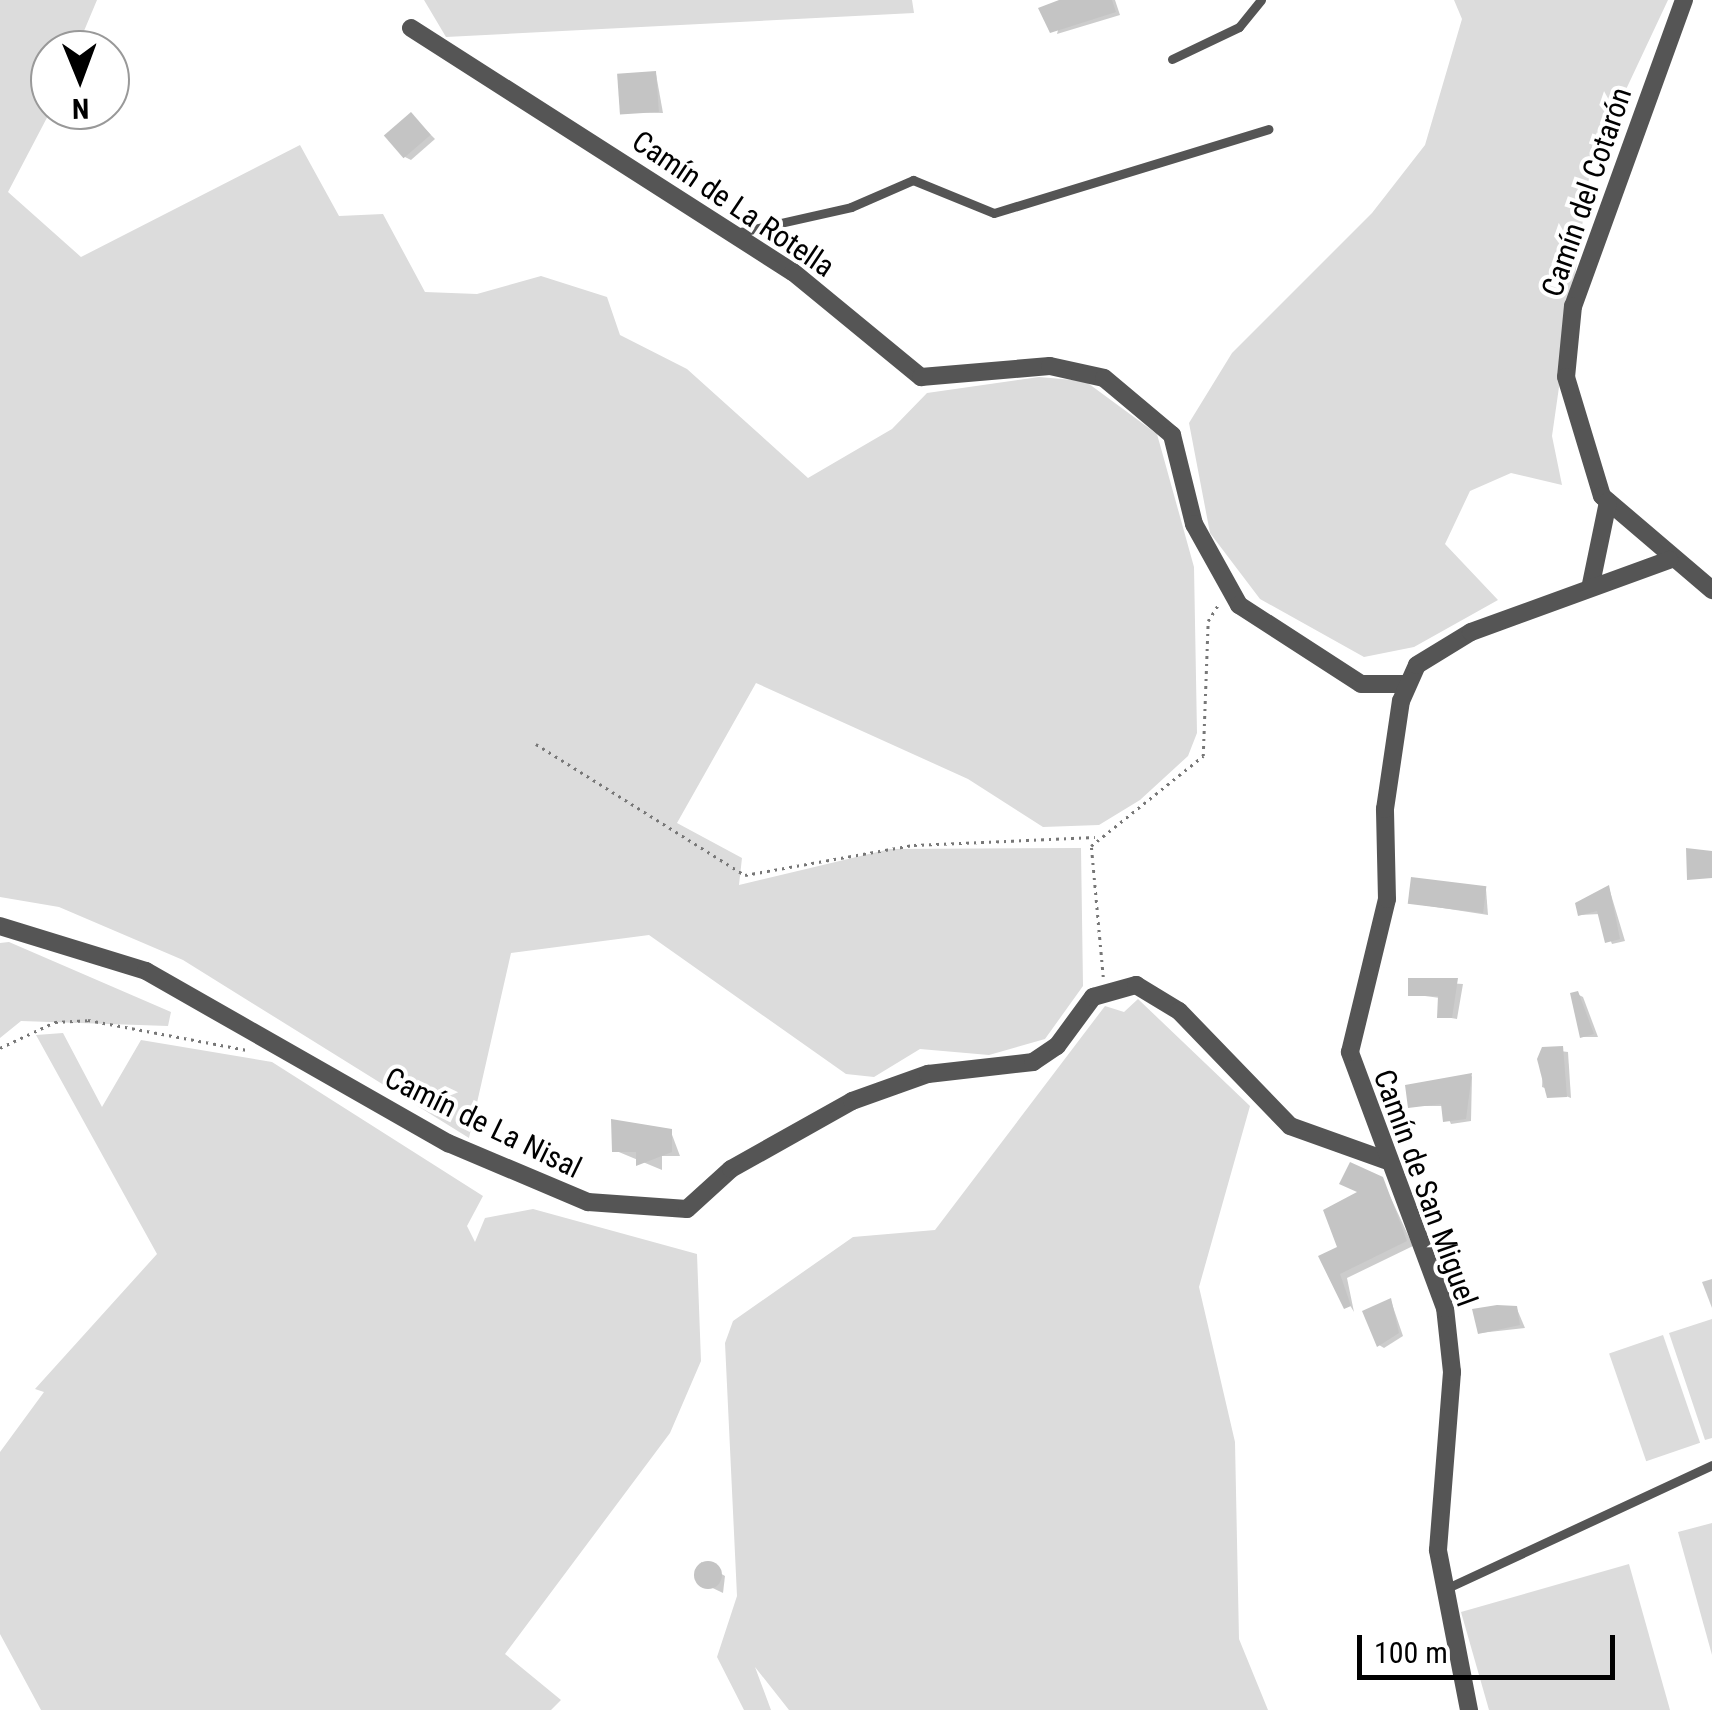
<!DOCTYPE html>
<meta charset="utf-8">
<style>
body{margin:0}
#map{position:relative;width:1712px;height:1710px;overflow:hidden;background:#fff;font-family:"Roboto Condensed",sans-serif}
div>[style]{position:absolute}
[style*='--x']{left:calc(var(--x)*1px);top:calc(var(--y)*1px);width:calc(var(--w)*1px);rotate:calc(var(--a)*1deg)}
.green>*{inset:0;background:#dcdcdc;transform-origin:0 0}
.shadow>*{inset:0;background:#0003}
.building>*{inset:0;background:#c4c4c4;transform-origin:0 0}
.round{border-radius:50%}
.path>*{height:2.5px;margin-top:-1.25px;transform-origin:0;background:repeating-linear-gradient(90deg,#777 0 2.5px,transparent 0 7.5px)}
.service>*{height:9px;margin:-4.5px;padding:0 4.5px;transform-origin:4.5px;border-radius:4.5px;background:#555}
.minor>*{height:18px;margin:-9px;padding:0 9px;transform-origin:9px;border-radius:9px;background:#555}
span{translate:-50% -50%;white-space:nowrap;text-align:center;line-height:1.15;-webkit-text-stroke:8px #fff;paint-order:stroke}
.street-label{font-size:30px;color:#000}
.north{position:absolute;left:30px;top:30px;width:100px;height:100px;box-sizing:border-box;background:#fff;border:2px solid #999;border-radius:50%;rotate:179deg;font-size:28px;font-weight:700;line-height:40px;text-align:center;color:#000}
.north::after{content:'';display:block;margin:auto;width:35px;height:45px;background:#000;clip-path:polygon(50% 0,100% 100%,50% 72%,0 100%)}
.scale{position:absolute;left:1357px;top:1635px;width:258px;height:45px;box-sizing:border-box;border:5px solid #000;border-top:0;padding-left:12px;font-size:30px;line-height:35px;white-space:nowrap;color:#000;-webkit-text-stroke:8px #fff;paint-order:stroke}
</style>
<div id="map">
<div class="green">
<div style="clip-path:polygon(0 0,97px 0,76px 50px,50px 50px,51px 110px,8px 192px,81px 257px,300px 145px,339px 216px,383px 214px,425px 292px,477px 294px,541px 276px,607px 297px,620px 335px,687px 369px,808px 478px,892px 429px,927px 393px,1039px 377px,1085px 381px,1157px 434px,1194px 567px,1197px 733px,1188px 756px,1140px 800px,1099px 825px,1043px 827px,968px 779px,756px 683px,677px 823px,742px 858px,739px 885px,890px 849px,1081px 848px,1083px 986px,1045px 1039px,989px 1055px,920px 1049px,874px 1077px,846px 1074px,649px 935px,511px 953px,469px 1138px,183px 960px,59px 907px,0 897px)"></div>
<div style="clip-path:polygon(424px 0,912px 0,914px 13px,446px 37px)"></div>
<div style="clip-path:polygon(1454px 0,1668px 0,1591px 164px,1552px 436px,1562px 485px,1511px 473px,1470px 491px,1445px 544px,1498px 600px,1414px 647px,1364px 657px,1260px 599px,1210px 533px,1189px 423px,1232px 353px,1372px 213px,1425px 145px,1462px 19px)"></div>
<div style="clip-path:polygon(9px 942px,171px 1012px,168px 1026px,21px 1021px,0 1038px,0 943px)"></div>
<div style="clip-path:polygon(1138px 999px,1250px 1106px,1199px 1287px,1235px 1442px,1239px 1639px,1268px 1710px,789px 1710px,755px 1667px,771px 1710px,744px 1710px,717px 1657px,737px 1596px,725px 1343px,733px 1321px,853px 1237px,935px 1230px,1105px 1006px,1124px 1012px)"></div>
<div style="clip-path:polygon(63px 1033px,102px 1107px,141px 1040px,272px 1062px,483px 1196px,467px 1226px,475px 1242px,485px 1218px,533px 1209px,697px 1254px,701px 1361px,670px 1433px,505px 1654px,561px 1700px,551px 1710px,41px 1710px,0 1634px,0 1452px,44px 1392px,35px 1389px,157px 1254px,36px 1035px)"></div>
<div style="clip-path:polygon(1712px 1319px,1712px 1438px,1705px 1440px,1669px 1333px)"></div>
<div style="left:1663px;top:1335px;width:114px;height:57px;rotate:71deg"></div>
<div style="clip-path:polygon(1712px 1523px,1712px 1655px,1678px 1532px)"></div>
<div style="clip-path:polygon(1629px 1564px,1670px 1710px,1489px 1710px,1461px 1612px)"></div>
</div>
<div class="shadow">
<div style="clip-path:polygon(1066px 0,1115px 0,1120px 15px,1057px 34px)"></div>
<div style="clip-path:polygon(656px 74px,663px 113px,621px 112px)"></div>
<div style="clip-path:polygon(411px 115px,435px 139px,411px 160px,405px 157px)"></div>
<div style="clip-path:polygon(1609px 888px,1625px 941px,1612px 944px,1600px 914px,1580px 915px)"></div>
<div style="clip-path:polygon(1486px 889px,1488px 915px,1410px 903px)"></div>
<div style="clip-path:polygon(1410px 981px,1463px 984px,1457px 1019px,1440px 1016px,1440px 998px,1410px 994px)"></div>
<div style="clip-path:polygon(1577px 994px,1583px 997px,1598px 1037px,1582px 1037px)"></div>
<div style="clip-path:polygon(1544px 1049px,1568px 1052px,1571px 1098px,1542px 1087px)"></div>
<div style="clip-path:polygon(1472px 1076px,1471px 1121px,1451px 1124px,1443px 1106px,1410px 1106px)"></div>
<div style="clip-path:polygon(671px 1132px,680px 1156px,662px 1156px,662px 1170px,614px 1150px)"></div>
<div style="clip-path:polygon(1382px 1179px,1413px 1246px,1347px 1278px,1354px 1312px,1321px 1257px,1340px 1248px,1361px 1192px)"></div>
<div style="clip-path:polygon(1712px 1279px,1712px 1308px,1702px 1282px)"></div>
<div style="clip-path:polygon(1391px 1301px,1403px 1336px,1384px 1348px,1379px 1345px)"></div>
<div style="clip-path:polygon(1517px 1309px,1525px 1328px,1480px 1333px)"></div>
<div style="clip-path:polygon(701px 1562px,725px 1576px,723px 1593px,698px 1581px)"></div>
</div>
<div class="building">
<div style="clip-path:polygon(1059px 0,1112px 0,1116px 12px,1050px 33px,1038px 8px)"></div>
<div style="left:656px;top:71px;width:41px;height:39px;rotate:86deg"></div>
<div style="left:411px;top:112px;width:30px;height:36px;rotate:49deg"></div>
<div style="clip-path:polygon(1686px 848px,1712px 851px,1712px 878px,1687px 880px)"></div>
<div style="left:1411px;top:877px;width:76px;height:27px;rotate:7deg"></div>
<div style="clip-path:polygon(1609px 885px,1620px 939px,1605px 943px,1597px 911px,1578px 916px,1575px 903px)"></div>
<div style="clip-path:polygon(1408px 978px,1458px 978px,1452px 1018px,1437px 1018px,1438px 996px,1408px 996px)"></div>
<div style="clip-path:polygon(1578px 991px,1594px 1034px,1580px 1038px,1570px 993px)"></div>
<div style="clip-path:polygon(1563px 1046px,1567px 1097px,1547px 1098px,1537px 1059px,1542px 1047px)"></div>
<div style="clip-path:polygon(1472px 1073px,1466px 1119px,1443px 1122px,1441px 1104px,1408px 1108px,1405px 1085px)"></div>
<div style="clip-path:polygon(611px 1119px,672px 1129px,672px 1152px,636px 1166px,636px 1152px,612px 1152px)"></div>
<div style="clip-path:polygon(1350px 1162px,1383px 1177px,1407px 1241px,1340px 1274px,1351px 1306px,1344px 1309px,1318px 1256px,1337px 1247px,1323px 1210px,1357px 1192px,1339px 1184px)"></div>
<div style="clip-path:polygon(1391px 1298px,1399px 1333px,1377px 1347px,1362px 1311px)"></div>
<div style="clip-path:polygon(1497px 1305px,1517px 1306px,1520px 1325px,1478px 1334px,1472px 1309px)"></div>
<div class="round" style="left:694px;top:1561px;width:28px;height:28px"></div>
</div>
<div class="path">
<div style="--x:536;--y:744;--w:247;--a:32.1"></div>
<div style="--x:745;--y:875;--w:172;--a:-10.1"></div>
<div style="--x:914;--y:845;--w:181;--a:-2.5"></div>
<div style="--x:1103;--y:977;--w:132;--a:-95.2"></div>
<div style="--x:1091;--y:846;--w:144;--a:-38.8"></div>
<div style="--x:1203;--y:756;--w:135;--a:-87.9"></div>
<div style="--x:1208;--y:621;--w:19;--a:-58"></div>
<div style="--x:0;--y:1048;--w:61;--a:-25.3"></div>
<div style="--x:55;--y:1022;--w:33;--a:-3"></div>
<div style="--x:88;--y:1020;--w:162;--a:10.7"></div>
</div>
<div class="service">
<div style="--x:1172;--y:59;--w:74;--a:-25.5"></div>
<div style="--x:1239;--y:27;--w:35;--a:-51"></div>
<div style="--x:736;--y:233;--w:118;--a:-12.7"></div>
<div style="--x:851;--y:207;--w:68;--a:-23.5"></div>
<div style="--x:913;--y:180;--w:87;--a:22.2"></div>
<div style="--x:994;--y:213;--w:287;--a:-17"></div>
<div style="--x:1443;--y:1590;--w:297;--a:-24.9"></div>
</div>
<div class="minor">
<div style="--x:1684;--y:0;--w:326;--a:109.9"></div>
<div style="--x:1573;--y:306;--w:71;--a:95.6"></div>
<div style="--x:1566;--y:377;--w:124;--a:73.2"></div>
<div style="--x:1602;--y:496;--w:145;--a:40.5"></div>
<div style="--x:411;--y:28;--w:453;--a:32.6"></div>
<div style="--x:793;--y:272;--w:166;--a:39.4"></div>
<div style="--x:921;--y:377;--w:129;--a:-4.9"></div>
<div style="--x:1050;--y:366;--w:55;--a:12.5"></div>
<div style="--x:1104;--y:378;--w:89;--a:40"></div>
<div style="--x:1172;--y:435;--w:92;--a:76.1"></div>
<div style="--x:1194;--y:524;--w:93;--a:60.9"></div>
<div style="--x:1239;--y:605;--w:145;--a:32.9"></div>
<div style="--x:1361;--y:684;--w:45;--a:0"></div>
<div style="--x:1591;--y:584;--w:84;--a:-78.3"></div>
<div style="--x:0;--y:926;--w:153;--a:17.1"></div>
<div style="--x:146;--y:971;--w:348;--a:29.7"></div>
<div style="--x:448;--y:1143;--w:152;--a:22.9"></div>
<div style="--x:588;--y:1202;--w:99;--a:4"></div>
<div style="--x:687;--y:1209;--w:59;--a:-42.3"></div>
<div style="--x:731;--y:1169;--w:139;--a:-29.3"></div>
<div style="--x:852;--y:1101;--w:81;--a:-19.6"></div>
<div style="--x:928;--y:1074;--w:106;--a:-6.5"></div>
<div style="--x:1033;--y:1062;--w:29;--a:-34"></div>
<div style="--x:1057;--y:1046;--w:61;--a:-53.7"></div>
<div style="--x:1093;--y:997;--w:45;--a:-15.6"></div>
<div style="--x:1136;--y:985;--w:50;--a:31.2"></div>
<div style="--x:1179;--y:1011;--w:160;--a:46"></div>
<div style="--x:1290;--y:1126;--w:101;--a:19.7"></div>
<div style="--x:1469;--y:1710;--w:163;--a:-101"></div>
<div style="--x:1438;--y:1550;--w:179;--a:-85.5"></div>
<div style="--x:1452;--y:1372;--w:64;--a:-96.2"></div>
<div style="--x:1445;--y:1308;--w:273;--a:-110.4"></div>
<div style="--x:1350;--y:1052;--w:157;--a:-76.4"></div>
<div style="--x:1387;--y:899;--w:90;--a:-91.3"></div>
<div style="--x:1385;--y:809;--w:109;--a:-81.6"></div>
<div style="--x:1401;--y:701;--w:39;--a:-66"></div>
<div style="--x:1417;--y:665;--w:63;--a:-31.4"></div>
<div style="--x:1471;--y:632;--w:211;--a:-20"></div>
</div>
<div class="street-label">
<span style="left:1587px;top:192px;rotate:-71deg">Camín del Cotarón</span>
<span style="left:733px;top:204px;rotate:34deg">Camín de La Rotella</span>
<span style="left:483px;top:1123px;rotate:26deg">Camín de La Nisal</span>
<span style="left:1425px;top:1188px;rotate:70deg">Camín de San Miguel</span>
</div>
<div class="north">N</div>
<div class="scale">100 m</div>
</div>
